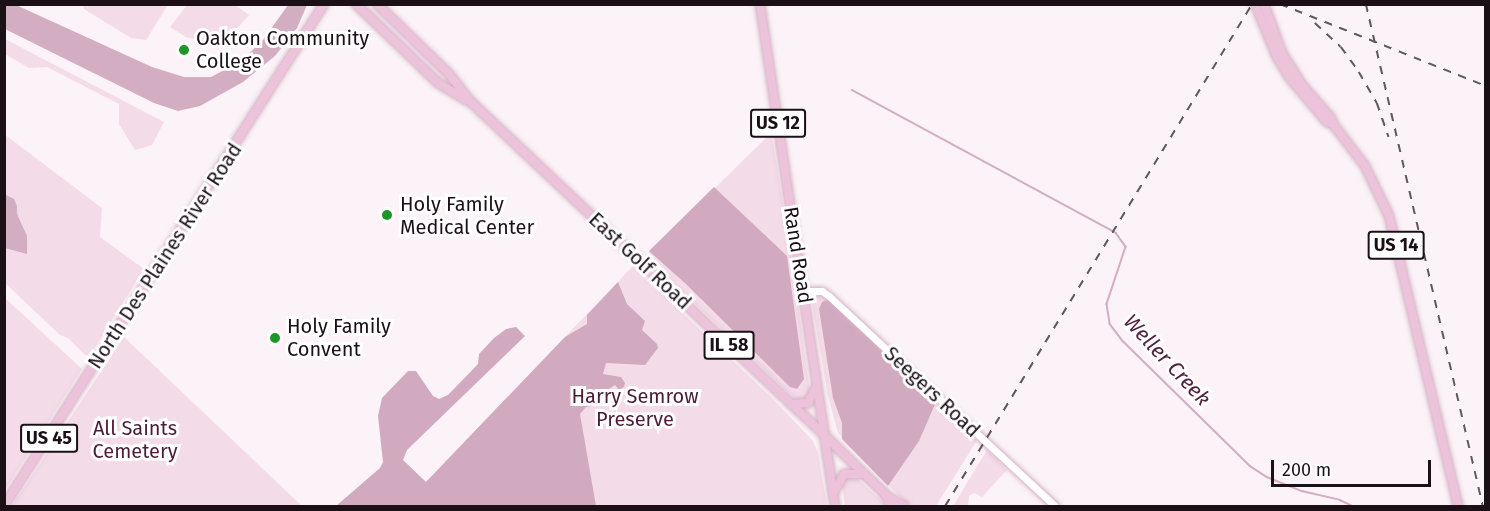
<!DOCTYPE html>
<style>
body{margin:0}
#map{position:relative;width:1490px;height:511px;overflow:hidden;background:#fbf3f7;font-family:"Fira Sans",sans-serif}
div>[style]{position:absolute}
[style*='--x']{left:calc(var(--x)*1px);top:calc(var(--y)*1px);width:calc(var(--w)*1px);rotate:calc(var(--a)*1deg)}
.green>*{inset:0;background:#f4dbe8}
.forest>*{inset:0;background:#d1aabf}
.water>*{inset:0;background:#d3adc2}
.stream>*{height:1.5px;margin:-0.75px;padding:0 0.75px;transform-origin:0.75px;border-radius:0.75px;background:#d3adc2}
.roads{filter:drop-shadow(0 0 2px #d4b1c4) drop-shadow(0 0 2px #d4b1c4)}
.tertiary>*{height:7px;margin:-3.5px;padding:0 3.5px;transform-origin:3.5px;border-radius:3.5px;background:#fff}
.primary>*{height:8px;margin:-4px;padding:0 4px;transform-origin:4px;border-radius:4px;background:#ecc3da}
.rail>*{height:1.5px;margin-top:-0.75px;transform-origin:0;background:repeating-linear-gradient(90deg,#60565c 0 8px,transparent 0 16px)}
.dots>*{width:16px;height:16px;translate:-50% -50%;box-sizing:border-box;border:3px solid #fff;border-radius:50%}
span{translate:-50% -50%;white-space:nowrap;text-align:center;line-height:1.15;-webkit-text-stroke:6px #fff;paint-order:stroke}
.shield-label span{padding:2px 4px;background:#fff;border:2px solid;border-radius:4px;-webkit-text-stroke-width:0}
.shield-label{font-size:18px;color:#1c1017;font-weight:700}
.poi-label{font-size:20px;color:#1c1017}
.left{translate:0 -50%;text-align:left}
.street-label{font-size:20px;color:#1c1017}
.park-label{font-size:20px;color:#4b1b39}
.water-label{font-size:21px;color:#522240;font-style:italic}
.frame{position:absolute;inset:0;border:6px solid #1c1017;pointer-events:none}
.scale{position:absolute;left:1271px;top:460px;width:160px;height:27px;box-sizing:border-box;border:3px solid #1c1017;border-top:0;padding-left:8px;font-size:18px;line-height:21px;white-space:nowrap;color:#1c1017;-webkit-text-stroke:4px #fff;paint-order:stroke}
</style>
<div id="map">
<div class="green">
<div style="clip-path:polygon(83px 5px,83px 4px,168px 5px,146px 40px,131px 38px,84px 9px)"></div>
<div style="clip-path:polygon(187px 5px,235px 5px,249px 15px,233px 33px,216px 41px,202px 41px,186px 37px,170px 27px)"></div>
<div style="clip-path:polygon(5px 39px,164px 122px,152px 145px,135px 150px,119px 124px,119px 104px,47px 67px,29px 68px,5px 54px)"></div>
<div style="clip-path:polygon(4px 134px,102px 208px,100px 237px,144px 269px,90px 355px,85px 355px,68px 338px,60px 335px,5px 283px)"></div>
<div style="clip-path:polygon(768px 136px,772px 136px,792px 262px,810px 392px,805px 400px,797px 400px,792px 396px,645px 256px)"></div>
<div style="clip-path:polygon(633px 266px,774px 400px,813px 441px,818px 453px,827px 506px,452px 506px,426px 482px)"></div>
<div style="clip-path:polygon(817px 295px,828px 300px,977px 440px,936px 506px,909px 506px,838px 433px,828px 396px,812px 303px)"></div>
<div style="clip-path:polygon(5px 298px,82px 369px,5px 490px)"></div>
<div style="clip-path:polygon(124px 337px,302px 506px,12px 506px)"></div>
<div style="clip-path:polygon(987px 450px,1007px 470px,982px 497px,974px 493px,969px 496px,968px 506px,953px 506px)"></div>
<div style="clip-path:polygon(846px 477px,858px 479px,887px 506px,845px 506px,842px 484px)"></div>
</div>
<div class="forest">
<div style="clip-path:polygon(714px 187px,787px 256px,804px 379px,797px 389px,790px 387px,687px 285px,649px 251px)"></div>
<div style="clip-path:polygon(618px 282px,627px 304px,645px 321px,642px 330px,657px 344px,658px 348px,645px 365px,606px 363px,603px 374px,621px 377px,625px 383px,624px 387px,619px 390px,615px 385px,601px 394px,596px 405px,586px 407px,580px 414px,596px 506px,336px 506px,380px 468px,383px 462px,378px 416px,382px 398px,408px 371px,416px 371px,433px 396px,439px 399px,448px 395px,478px 364px,479px 354px,494px 338px,506px 329px,516px 327px,525px 336px,407px 450px,403px 460px,426px 482px,565px 337px,587px 324px,587px 315px)"></div>
<div style="clip-path:polygon(828px 300px,936px 402px,919px 441px,888px 486px,842px 439px,842px 423px,833px 398px,819px 309px,822px 302px)"></div>
</div>
<div class="water">
<div style="clip-path:polygon(4px 5px,16px 5px,152px 67px,184px 77px,211px 77px,241px 61px,263px 40px,288px 5px,307px 5px,297px 28px,275px 56px,243px 82px,200px 106px,178px 111px,154px 103px,5px 29px)"></div>
<div style="clip-path:polygon(4px 194px,14px 199px,17px 206px,17px 214px,27px 236px,27px 254px,5px 248px)"></div>
</div>
<div class="stream">
<div style="--x:852;--y:90;--w:300;--a:28.4"></div>
<div style="--x:1116;--y:233;--w:17;--a:54"></div>
<div style="--x:1126;--y:247;--w:60;--a:108.4"></div>
<div style="--x:1107;--y:304;--w:20;--a:81"></div>
<div style="--x:1110;--y:324;--w:21;--a:53"></div>
<div style="--x:1123;--y:341;--w:178;--a:44.5"></div>
<div style="--x:1250;--y:466;--w:20;--a:33"></div>
<div style="--x:1267;--y:477;--w:38;--a:22"></div>
<div style="--x:1302;--y:491;--w:39;--a:13"></div>
<div style="--x:1340;--y:500;--w:14;--a:25"></div>
</div>
<div class="roads">
<div class="tertiary">
<div style="--x:804;--y:291;--w:18;--a:0"></div>
<div style="--x:822;--y:291;--w:9;--a:36"></div>
<div style="--x:829;--y:296;--w:309;--a:42.9"></div>
</div>
<div class="primary">
<div style="--x:356;--y:4;--w:114;--a:43.9"></div>
<div style="--x:438;--y:83;--w:33;--a:31"></div>
<div style="--x:377;--y:4;--w:100;--a:44.2"></div>
<div style="--x:449;--y:74;--w:37;--a:52"></div>
<div style="--x:472;--y:103;--w:485;--a:43.3"></div>
<div style="--x:825;--y:436;--w:83;--a:44"></div>
<div style="--x:885;--y:494;--w:13;--a:63"></div>
<div style="--x:760;--y:4;--w:508;--a:81.5"></div>
<div style="--x:1255;--y:4;--w:57;--a:67.5"></div>
<div style="--x:1277;--y:57;--w:23;--a:59"></div>
<div style="--x:1289;--y:77;--w:59;--a:49.8"></div>
<div style="--x:1327;--y:122;--w:6;--a:18"></div>
<div style="--x:1264;--y:4;--w:52;--a:69.8"></div>
<div style="--x:1282;--y:53;--w:38;--a:58"></div>
<div style="--x:1302;--y:85;--w:44;--a:48.7"></div>
<div style="--x:1331;--y:118;--w:6;--a:72"></div>
<div style="--x:1333;--y:124;--w:53;--a:52.7"></div>
<div style="--x:1365;--y:166;--w:55;--a:64.4"></div>
<div style="--x:1389;--y:216;--w:298;--a:76.6"></div>
<div style="--x:791;--y:404;--w:17;--a:-3"></div>
<div style="--x:808;--y:403;--w:18;--a:-63"></div>
<div style="--x:833;--y:494;--w:23;--a:-61"></div>
<div style="--x:844;--y:474;--w:18;--a:0"></div>
<div style="--x:885;--y:495;--w:22;--a:30"></div>
<div style="--x:4;--y:506;--w:595;--a:-57.48"></div>
</div>
</div>
<div class="rail">
<div style="--x:1280;--y:4;--w:222;--a:21.7"></div>
<div style="--x:1366;--y:4;--w:515;--a:76.88"></div>
<div style="--x:1315;--y:23;--w:35;--a:43"></div>
<div style="--x:1341;--y:47;--w:31;--a:54"></div>
<div style="--x:1359;--y:72;--w:36;--a:60"></div>
<div style="--x:1377;--y:103;--w:36;--a:71"></div>
<div style="--x:945;--y:506;--w:588;--a:-58.55"></div>
</div>
<div class="dots">
<div style="left:184px;top:50px;background:#1c9627"></div>
<div style="left:387px;top:215px;background:#1c9627"></div>
<div style="left:275px;top:338px;background:#1c9627"></div>
</div>
<div class="shield-label">
<span style="left:778px;top:123px">US 12</span>
<span style="left:1396px;top:245px">US 14</span>
<span style="left:729px;top:345px">IL 58</span>
<span style="left:49px;top:438px">US 45</span>
</div>
<div class="poi-label">
<span class="left" style="left:196px;top:50px">Oakton Community<br>College</span>
<span class="left" style="left:400px;top:216px">Holy Family<br>Medical Center</span>
<span class="left" style="left:287px;top:338px">Holy Family<br>Convent</span>
</div>
<div class="street-label">
<span style="left:798px;top:255px;rotate:81deg">Rand Road</span>
<span style="left:165px;top:256px;rotate:-57deg">North Des Plaines River Road</span>
<span style="left:640px;top:261px;rotate:43deg">East Golf Road</span>
<span style="left:932px;top:392px;rotate:43deg">Seegers Road</span>
</div>
<div class="park-label">
<span style="left:635px;top:408px">Harry Semrow<br>Preserve</span>
<span style="left:135px;top:440px">All Saints<br>Cemetery</span>
</div>
<div class="water-label">
<span style="left:1167px;top:360px;rotate:47deg">Weller Creek</span>
</div>
<div class="frame"></div>
<div class="scale">200 m</div>
</div>
